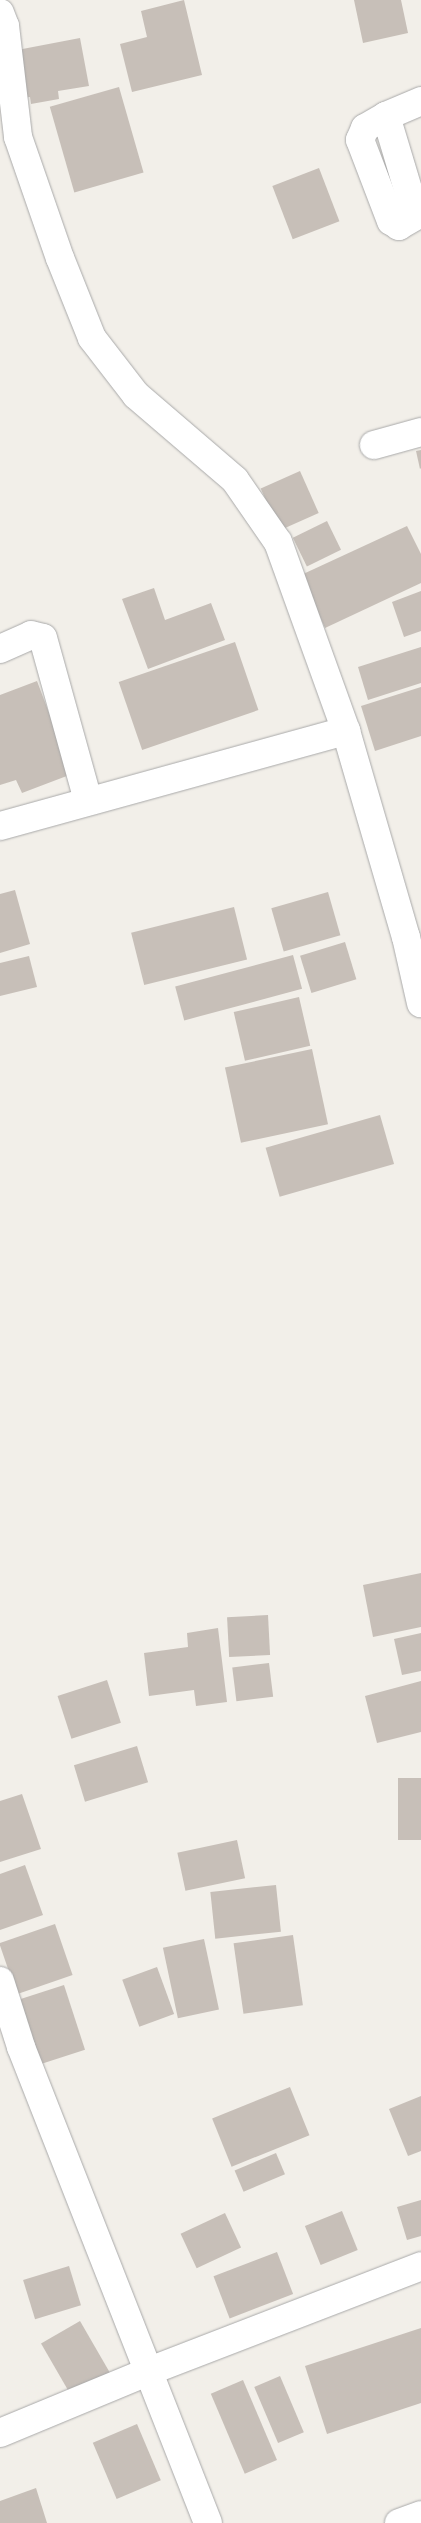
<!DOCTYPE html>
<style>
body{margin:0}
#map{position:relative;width:421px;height:2523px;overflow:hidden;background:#f2efe9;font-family:"DejaVu Sans",sans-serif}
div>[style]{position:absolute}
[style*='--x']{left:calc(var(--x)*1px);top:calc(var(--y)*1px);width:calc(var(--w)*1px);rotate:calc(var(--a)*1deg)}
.building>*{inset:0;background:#c7bfb8;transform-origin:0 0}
.roads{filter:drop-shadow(0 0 1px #a9a9a9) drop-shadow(0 0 1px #a9a9a9)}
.minor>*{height:28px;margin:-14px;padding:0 14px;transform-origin:14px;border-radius:14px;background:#fff}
span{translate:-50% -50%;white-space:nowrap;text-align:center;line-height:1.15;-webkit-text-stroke:4px #fff;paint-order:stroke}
</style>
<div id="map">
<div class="building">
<div style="clip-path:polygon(184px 0,202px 75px,132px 92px,120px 44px,147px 37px,141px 11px)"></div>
<div style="clip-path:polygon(354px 0,401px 0,408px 33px,363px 43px)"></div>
<div style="clip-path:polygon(80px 38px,89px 86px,58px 91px,59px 99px,31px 104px,30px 97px,21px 98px,12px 51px)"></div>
<div style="left:119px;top:87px;width:89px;height:72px;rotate:74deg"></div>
<div style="left:319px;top:168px;width:57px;height:50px;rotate:69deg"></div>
<div style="clip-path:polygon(421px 450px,421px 468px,420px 469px,416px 451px)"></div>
<div style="left:300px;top:471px;width:46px;height:43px;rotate:66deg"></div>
<div style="left:327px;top:521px;width:32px;height:38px;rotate:64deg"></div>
<div style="clip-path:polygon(407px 526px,421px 554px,421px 583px,325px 628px,301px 575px)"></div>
<div style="clip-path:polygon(154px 588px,165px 620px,211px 603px,225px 640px,148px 669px,122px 599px)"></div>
<div style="clip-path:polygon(421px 591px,421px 631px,404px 637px,392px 602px)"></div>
<div style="left:235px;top:642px;width:72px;height:123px;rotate:71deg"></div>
<div style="clip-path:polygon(421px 647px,421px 683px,368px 700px,358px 667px)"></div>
<div style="clip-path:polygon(37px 681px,72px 774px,22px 793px,16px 780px,0 785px,0 695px)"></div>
<div style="clip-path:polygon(421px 687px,421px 736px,375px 751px,361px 706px)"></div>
<div style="clip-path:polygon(15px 890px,30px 944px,0 953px,0 894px)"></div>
<div style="left:328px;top:892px;width:45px;height:59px;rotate:74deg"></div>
<div style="left:234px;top:907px;width:54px;height:106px;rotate:76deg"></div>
<div style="left:345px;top:942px;width:39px;height:47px;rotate:73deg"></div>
<div style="left:293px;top:955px;width:35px;height:122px;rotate:75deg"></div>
<div style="clip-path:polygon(29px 956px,37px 987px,0 996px,0 963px)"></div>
<div style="left:299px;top:997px;width:50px;height:67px;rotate:77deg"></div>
<div style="left:312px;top:1049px;width:77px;height:89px;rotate:78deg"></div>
<div style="left:380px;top:1115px;width:51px;height:119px;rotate:74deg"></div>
<div style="clip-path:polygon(421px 1573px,421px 1627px,373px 1637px,363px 1585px)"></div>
<div style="left:268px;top:1615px;width:40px;height:41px;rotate:87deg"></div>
<div style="clip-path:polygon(218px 1628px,227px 1702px,196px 1706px,194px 1690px,149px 1696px,144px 1653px,188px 1647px,187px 1633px)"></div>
<div style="clip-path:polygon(421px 1633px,421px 1671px,402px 1675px,394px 1639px)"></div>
<div style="left:269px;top:1663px;width:34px;height:37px;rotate:83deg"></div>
<div style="left:107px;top:1680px;width:45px;height:52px;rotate:72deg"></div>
<div style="clip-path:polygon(421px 1681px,421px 1732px,377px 1743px,365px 1696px)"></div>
<div style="left:137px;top:1746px;width:38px;height:66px;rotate:73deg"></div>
<div style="left:421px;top:1778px;width:62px;height:23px;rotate:90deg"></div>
<div style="clip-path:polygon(22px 1794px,41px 1849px,0 1862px,0 1801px)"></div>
<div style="left:237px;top:1840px;width:39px;height:61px;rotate:78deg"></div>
<div style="clip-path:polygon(25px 1865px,43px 1915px,0 1930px,0 1874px)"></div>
<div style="left:276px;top:1885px;width:47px;height:66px;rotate:84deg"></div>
<div style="left:55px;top:1924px;width:54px;height:59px;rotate:71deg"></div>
<div style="left:293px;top:1935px;width:71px;height:60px;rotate:82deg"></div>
<div style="left:204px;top:1939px;width:72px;height:42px;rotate:78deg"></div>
<div style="left:157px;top:1967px;width:50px;height:37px;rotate:70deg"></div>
<div style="left:64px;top:1985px;width:68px;height:52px;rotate:72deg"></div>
<div style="left:290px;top:2087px;width:52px;height:84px;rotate:68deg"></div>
<div style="clip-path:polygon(421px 2096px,421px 2151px,408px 2156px,389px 2109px)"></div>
<div style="left:276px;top:2153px;width:23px;height:45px;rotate:67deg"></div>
<div style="clip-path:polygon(421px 2200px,421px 2236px,407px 2240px,397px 2207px)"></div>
<div style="left:342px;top:2211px;width:42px;height:40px;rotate:68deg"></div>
<div style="left:225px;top:2213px;width:38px;height:49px;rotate:65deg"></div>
<div style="left:277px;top:2252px;width:45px;height:68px;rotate:69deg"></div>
<div style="left:69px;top:2266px;width:41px;height:48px;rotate:73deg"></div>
<div style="left:80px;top:2321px;width:61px;height:45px;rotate:60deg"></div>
<div style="clip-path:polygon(421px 2328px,421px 2403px,327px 2434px,305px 2366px)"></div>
<div style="left:280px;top:2376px;width:61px;height:28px;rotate:67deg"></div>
<div style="left:243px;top:2380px;width:87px;height:35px;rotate:67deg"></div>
<div style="left:137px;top:2424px;width:61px;height:48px;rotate:67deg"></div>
<div style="clip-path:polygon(36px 2488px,47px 2523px,0 2523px,0 2501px)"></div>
</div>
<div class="roads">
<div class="minor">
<div style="--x:0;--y:13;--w:14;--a:69"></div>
<div style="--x:5;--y:26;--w:112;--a:83.3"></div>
<div style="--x:18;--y:137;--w:128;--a:70.9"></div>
<div style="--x:60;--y:258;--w:86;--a:68.2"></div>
<div style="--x:92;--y:338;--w:72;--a:52.3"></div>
<div style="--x:136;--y:395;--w:130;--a:40.6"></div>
<div style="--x:235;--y:480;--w:75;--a:55.3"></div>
<div style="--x:278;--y:542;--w:201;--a:70.2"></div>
<div style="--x:346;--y:731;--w:215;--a:73.8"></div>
<div style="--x:406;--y:937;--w:68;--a:77.2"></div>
<div style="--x:386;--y:116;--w:104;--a:73.3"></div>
<div style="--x:416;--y:216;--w:20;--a:150"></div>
<div style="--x:399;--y:226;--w:9;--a:-148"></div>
<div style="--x:391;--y:221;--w:87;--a:-110.9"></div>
<div style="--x:360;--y:140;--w:13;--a:-67"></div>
<div style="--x:365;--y:128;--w:24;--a:-30"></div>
<div style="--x:386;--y:116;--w:38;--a:-23"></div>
<div style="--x:374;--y:445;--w:49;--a:-15.5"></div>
<div style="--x:0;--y:649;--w:34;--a:-24"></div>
<div style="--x:31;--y:635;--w:12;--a:14"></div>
<div style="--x:43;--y:638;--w:168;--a:74.5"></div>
<div style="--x:0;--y:826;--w:359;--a:-15.4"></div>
<div style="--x:0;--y:1981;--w:69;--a:72.3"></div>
<div style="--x:21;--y:2047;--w:511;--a:68.55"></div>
<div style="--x:0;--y:2433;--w:159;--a:-22.5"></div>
<div style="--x:147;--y:2372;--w:294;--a:-21.1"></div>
<div style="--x:399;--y:2523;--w:23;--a:-20"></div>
</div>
</div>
</div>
